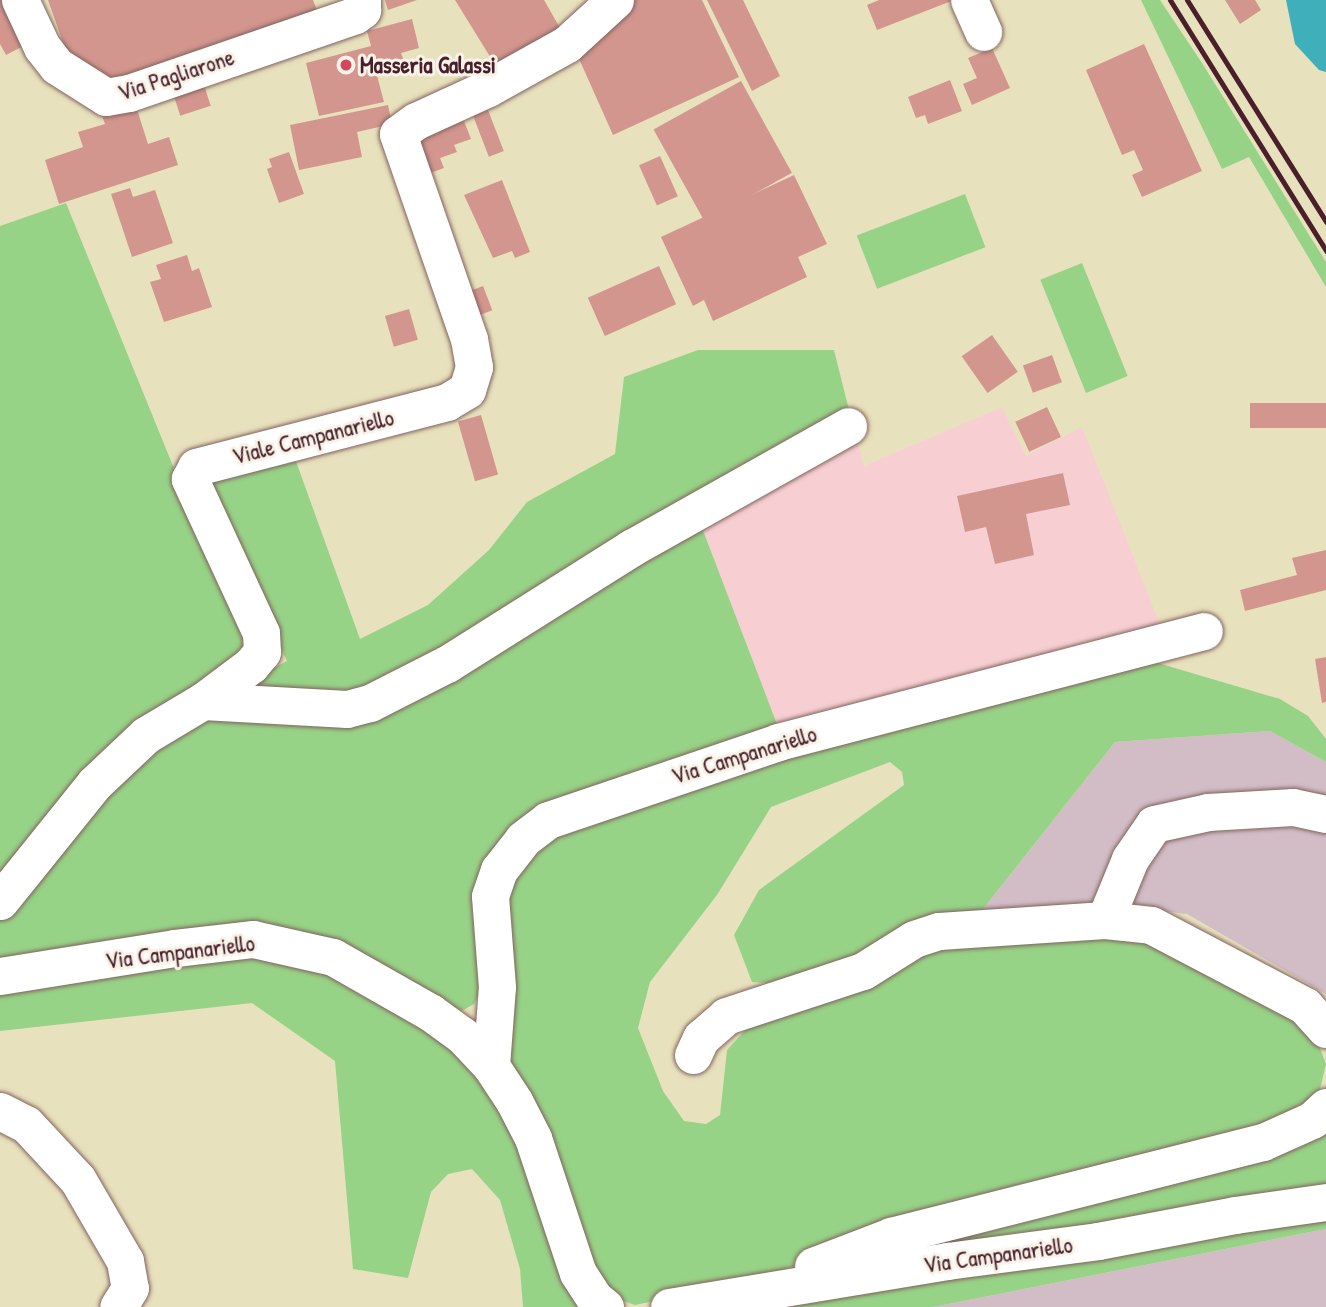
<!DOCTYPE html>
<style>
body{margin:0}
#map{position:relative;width:1326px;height:1307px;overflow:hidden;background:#e8e1bd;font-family:"Patrick Hand",sans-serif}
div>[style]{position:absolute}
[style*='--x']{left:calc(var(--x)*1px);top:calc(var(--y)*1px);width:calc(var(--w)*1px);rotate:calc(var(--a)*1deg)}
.built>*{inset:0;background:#f7cfd3}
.industrial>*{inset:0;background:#d2bdc7}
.green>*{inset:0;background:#97d387;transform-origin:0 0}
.water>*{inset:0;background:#3fafb9}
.building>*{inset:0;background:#d3968f;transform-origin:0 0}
.roads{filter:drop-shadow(0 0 2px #81635e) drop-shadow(0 0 2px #81635e)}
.minor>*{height:37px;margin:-18.5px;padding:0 18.5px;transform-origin:18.5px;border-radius:18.5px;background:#fff}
.rail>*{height:5px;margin:-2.5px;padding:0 2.5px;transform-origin:2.5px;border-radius:2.5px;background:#4a1f2b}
.dots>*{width:19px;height:19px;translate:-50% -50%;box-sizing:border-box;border:4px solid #f7f3e8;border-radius:50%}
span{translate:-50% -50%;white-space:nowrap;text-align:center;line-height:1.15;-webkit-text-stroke:6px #f7f3e8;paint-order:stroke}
.poi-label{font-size:23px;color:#4a1f2b;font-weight:700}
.left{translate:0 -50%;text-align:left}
.street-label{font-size:23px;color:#4a1f2b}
</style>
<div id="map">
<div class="built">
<div style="clip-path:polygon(1002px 407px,1026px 456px,1082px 427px,1163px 632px,780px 732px,699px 521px,854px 429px,864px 466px)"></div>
</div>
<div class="industrial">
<div style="clip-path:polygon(1270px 731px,1326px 762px,1326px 994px,1187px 914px,1138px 908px,979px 914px,1115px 742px)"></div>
<div style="clip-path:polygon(1326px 1229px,1326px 1307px,933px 1307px)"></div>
</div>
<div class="green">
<div style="clip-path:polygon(1141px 0,1160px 0,1202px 63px,1326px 262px,1326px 287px,1249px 157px,1222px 169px)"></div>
<div style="left:965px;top:194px;width:57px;height:116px;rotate:69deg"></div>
<div style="clip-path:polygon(66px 203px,173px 466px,250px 635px,249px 650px,0 882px,0 226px)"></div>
<div style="left:1082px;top:263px;width:122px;height:45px;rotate:68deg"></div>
<div style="clip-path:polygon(698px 350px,834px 350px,851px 418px,359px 694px,238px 687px,287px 661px,209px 489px,209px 480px,293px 453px,360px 639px,428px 605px,489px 550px,527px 502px,615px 454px,624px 377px)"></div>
<div style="clip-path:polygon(699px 520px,780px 732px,487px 864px,486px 980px,474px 1004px,456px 1014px,321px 945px,0 963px,0 916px,86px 815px,192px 717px,356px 722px)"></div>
<div style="clip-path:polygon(1141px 658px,1280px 699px,1308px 716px,1326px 739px,1326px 762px,1270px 731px,1115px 742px,979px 914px,876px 952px,771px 983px,752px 982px,734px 935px,759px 890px,904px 785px,902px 772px,890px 762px,771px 807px,717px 895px,650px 982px,638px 1028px,663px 1091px,684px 1121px,706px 1124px,720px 1115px,727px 1050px,749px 1026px,917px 945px,965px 937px,1150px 938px,1290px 1009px,1315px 1035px,1326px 1064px,1319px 1093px,1299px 1116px,907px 1223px,760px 1279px,635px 1305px,620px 1300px,594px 1277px,507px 1072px,507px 874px,524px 846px,697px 776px)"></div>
<div style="clip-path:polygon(273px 951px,351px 980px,440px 1034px,491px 1084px,587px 1307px,523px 1307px,520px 1269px,500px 1200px,472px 1169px,448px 1174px,431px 1192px,408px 1278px,353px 1269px,335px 1061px,252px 1003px,0 1031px,0 985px)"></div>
<div style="clip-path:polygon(1326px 1128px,1326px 1191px,791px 1280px)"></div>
<div style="clip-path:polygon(1326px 1209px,1326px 1229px,933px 1307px,716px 1307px)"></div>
</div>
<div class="water">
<div style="clip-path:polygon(1286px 0,1326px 0,1326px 72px,1319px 70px,1295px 44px)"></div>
</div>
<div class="building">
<div style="clip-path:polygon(0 0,11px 0,31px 42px,6px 55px,0 44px)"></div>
<div style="clip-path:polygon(48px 0,313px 0,320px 18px,123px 85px,72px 68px)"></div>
<div style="clip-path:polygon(385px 0,417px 0,388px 10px)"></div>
<div style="clip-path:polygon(455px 0,544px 0,560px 28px,497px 68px)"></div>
<div style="clip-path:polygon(635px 0,702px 0,739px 77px,613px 135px,576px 52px)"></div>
<div style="clip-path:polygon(707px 0,743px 0,780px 76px,752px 91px)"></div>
<div style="clip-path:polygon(879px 0,954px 0,877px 30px,867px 5px)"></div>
<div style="clip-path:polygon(1225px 0,1255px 0,1261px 10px,1240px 24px)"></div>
<div style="clip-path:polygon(412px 19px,419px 48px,401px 53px,404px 61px,375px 68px,384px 102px,319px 116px,306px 63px,371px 46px,367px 31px)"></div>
<div style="clip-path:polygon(1144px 44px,1202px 171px,1142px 197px,1132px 175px,1143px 170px,1134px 150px,1122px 155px,1086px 70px)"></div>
<div style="clip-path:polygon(992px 48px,1010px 88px,972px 105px,963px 84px,977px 78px,968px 58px)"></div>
<div style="clip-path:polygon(950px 80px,962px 111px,928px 124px,925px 115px,916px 118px,908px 97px)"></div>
<div style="left:741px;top:81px;width:105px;height:100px;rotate:61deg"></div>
<div style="left:203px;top:82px;width:25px;height:32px;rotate:72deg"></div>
<div style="clip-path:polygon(134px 100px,148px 144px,169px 137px,178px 165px,59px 204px,45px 160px,83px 147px,78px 132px,105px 124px,100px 111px)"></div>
<div style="clip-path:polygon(388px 105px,392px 124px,357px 132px,362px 157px,299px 170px,290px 125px)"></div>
<div style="left:488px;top:110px;width:44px;height:16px;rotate:69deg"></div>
<div style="clip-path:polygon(464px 121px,471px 139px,454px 145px,457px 152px,440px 158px,444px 168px,425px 175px,412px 140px)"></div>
<div style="clip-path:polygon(289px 152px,304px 194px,279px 203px,267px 169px,272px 167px,269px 159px)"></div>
<div style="left:660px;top:156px;width:44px;height:23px;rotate:66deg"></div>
<div style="clip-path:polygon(794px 175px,827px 244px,798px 257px,807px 277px,713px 321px,704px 300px,693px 306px,661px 237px)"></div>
<div style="clip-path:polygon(502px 180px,530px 252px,515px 258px,512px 251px,493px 258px,464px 195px)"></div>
<div style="clip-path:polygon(130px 188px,133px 197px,155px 190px,173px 243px,132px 257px,111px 194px)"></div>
<div style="clip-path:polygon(187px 255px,192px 271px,199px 268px,212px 307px,164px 322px,150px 282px,161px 279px,156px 265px)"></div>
<div style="left:659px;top:266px;width:42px;height:78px;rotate:66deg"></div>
<div style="left:483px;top:286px;width:26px;height:18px;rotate:69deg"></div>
<div style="left:409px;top:309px;width:32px;height:25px;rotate:74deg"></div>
<div style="left:992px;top:335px;width:45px;height:37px;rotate:55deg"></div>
<div style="left:1052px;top:355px;width:29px;height:31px;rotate:70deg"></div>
<div style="left:1326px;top:403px;width:25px;height:76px;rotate:90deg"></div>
<div style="left:1047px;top:407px;width:33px;height:35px;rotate:65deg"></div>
<div style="left:481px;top:415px;width:62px;height:24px;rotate:74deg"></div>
<div style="clip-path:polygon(1063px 473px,1070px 505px,1026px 514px,1034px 555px,995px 564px,986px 527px,965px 532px,957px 496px)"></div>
<div style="clip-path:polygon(1326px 550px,1326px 590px,1245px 611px,1240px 590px,1297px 575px,1292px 558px)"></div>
<div style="clip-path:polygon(1326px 657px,1326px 702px,1322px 703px,1315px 659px)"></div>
</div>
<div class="roads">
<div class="minor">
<div style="--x:20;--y:0;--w:52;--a:64.9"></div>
<div style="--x:42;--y:47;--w:24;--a:52"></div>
<div style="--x:57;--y:66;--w:58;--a:32.3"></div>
<div style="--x:106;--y:97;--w:23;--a:-10"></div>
<div style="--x:129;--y:93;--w:239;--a:-19"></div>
<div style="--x:355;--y:15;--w:9;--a:-36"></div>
<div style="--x:362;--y:10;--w:10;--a:-90"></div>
<div style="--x:969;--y:0;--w:35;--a:66"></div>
<div style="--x:203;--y:701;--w:144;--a:3.2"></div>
<div style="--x:347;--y:709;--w:24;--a:-15"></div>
<div style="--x:370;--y:703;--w:86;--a:-26.9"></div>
<div style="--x:447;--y:664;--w:218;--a:-32.2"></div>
<div style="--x:631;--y:548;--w:249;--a:-29.3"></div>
<div style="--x:0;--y:901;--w:150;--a:-51.2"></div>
<div style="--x:94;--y:784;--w:71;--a:-43.3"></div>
<div style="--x:146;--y:735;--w:66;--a:-30.8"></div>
<div style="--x:203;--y:701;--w:60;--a:-36.9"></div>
<div style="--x:251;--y:665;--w:17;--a:-50"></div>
<div style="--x:262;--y:652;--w:19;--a:-93"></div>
<div style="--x:261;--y:633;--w:170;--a:-114.8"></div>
<div style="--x:190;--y:479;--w:13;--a:-63"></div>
<div style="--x:196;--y:467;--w:259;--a:-14.5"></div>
<div style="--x:447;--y:402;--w:23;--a:-31"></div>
<div style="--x:467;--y:390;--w:24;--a:-73"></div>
<div style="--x:474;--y:367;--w:28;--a:-100"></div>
<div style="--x:469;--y:339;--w:217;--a:-109.1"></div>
<div style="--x:398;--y:134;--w:22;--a:-36"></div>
<div style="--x:416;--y:121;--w:79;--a:-24.6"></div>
<div style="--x:488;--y:88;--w:90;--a:-29.1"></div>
<div style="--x:567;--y:44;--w:65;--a:-42.5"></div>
<div style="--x:1105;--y:920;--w:66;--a:-67.7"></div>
<div style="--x:1130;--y:859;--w:42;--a:-55.6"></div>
<div style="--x:1154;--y:824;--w:55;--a:-12.5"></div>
<div style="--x:1208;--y:812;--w:85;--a:-3.4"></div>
<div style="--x:1293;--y:807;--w:34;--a:12"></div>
<div style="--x:0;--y:976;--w:177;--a:-9.1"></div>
<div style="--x:175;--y:948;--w:79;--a:-6.6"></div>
<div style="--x:253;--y:939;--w:82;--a:12.7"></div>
<div style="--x:333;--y:957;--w:112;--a:29.6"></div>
<div style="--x:430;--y:1012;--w:39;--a:36"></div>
<div style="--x:462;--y:1035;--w:42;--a:46.9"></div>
<div style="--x:491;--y:1066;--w:42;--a:56.7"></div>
<div style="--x:514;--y:1101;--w:42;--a:62.8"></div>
<div style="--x:533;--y:1138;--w:142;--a:71.6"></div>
<div style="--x:578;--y:1273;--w:31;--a:57"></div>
<div style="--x:595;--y:1299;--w:13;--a:39"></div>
<div style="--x:693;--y:1055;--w:19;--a:-65"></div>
<div style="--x:701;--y:1038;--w:33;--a:-41"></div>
<div style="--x:726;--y:1016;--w:144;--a:-18.2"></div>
<div style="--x:863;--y:971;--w:60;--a:-32.1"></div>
<div style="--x:914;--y:939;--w:26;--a:-18"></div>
<div style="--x:939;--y:931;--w:166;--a:-3.8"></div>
<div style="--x:1105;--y:920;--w:46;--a:6.2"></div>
<div style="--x:1151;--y:925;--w:174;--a:27.7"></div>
<div style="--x:1305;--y:1006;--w:31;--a:48"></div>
<div style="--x:491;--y:1066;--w:79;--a:-85.7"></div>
<div style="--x:497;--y:987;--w:91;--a:-94.4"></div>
<div style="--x:490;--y:896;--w:28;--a:-71"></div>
<div style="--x:499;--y:870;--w:39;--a:-52"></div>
<div style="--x:523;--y:839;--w:31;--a:-37"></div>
<div style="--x:548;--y:820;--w:243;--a:-18.7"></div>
<div style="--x:778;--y:742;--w:440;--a:-14.6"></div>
<div style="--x:0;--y:1111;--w:29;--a:27"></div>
<div style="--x:26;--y:1124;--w:76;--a:47.1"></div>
<div style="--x:78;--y:1180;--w:94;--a:59.9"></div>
<div style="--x:125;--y:1261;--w:27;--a:80"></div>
<div style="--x:130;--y:1288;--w:22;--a:122"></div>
<div style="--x:813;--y:1266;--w:84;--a:-21"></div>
<div style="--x:891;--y:1236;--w:384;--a:-14.2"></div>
<div style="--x:1263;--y:1142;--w:54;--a:-24.2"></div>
<div style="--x:1312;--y:1120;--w:19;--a:-43"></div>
<div style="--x:669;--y:1307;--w:282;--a:-9.4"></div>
<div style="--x:947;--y:1261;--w:152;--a:-7.5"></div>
<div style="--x:1098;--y:1241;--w:139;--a:-10.7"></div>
<div style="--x:1235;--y:1215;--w:92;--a:-8.1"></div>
</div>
</div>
<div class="rail">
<div style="--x:1170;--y:0;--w:296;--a:58.1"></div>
<div style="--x:1187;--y:0;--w:262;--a:57.9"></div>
</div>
<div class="dots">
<div style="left:346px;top:65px;background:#d1495b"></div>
</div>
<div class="poi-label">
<span class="left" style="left:360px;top:65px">Masseria Galassi</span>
</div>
<div class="street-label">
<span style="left:176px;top:75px;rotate:-18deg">Via Pagliarone</span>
<span style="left:313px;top:437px;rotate:-14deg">Viale Campanariello</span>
<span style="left:744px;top:755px;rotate:-17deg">Via Campanariello</span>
<span style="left:180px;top:952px;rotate:-7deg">Via Campanariello</span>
<span style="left:998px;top:1255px;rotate:-8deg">Via Campanariello</span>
</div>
</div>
